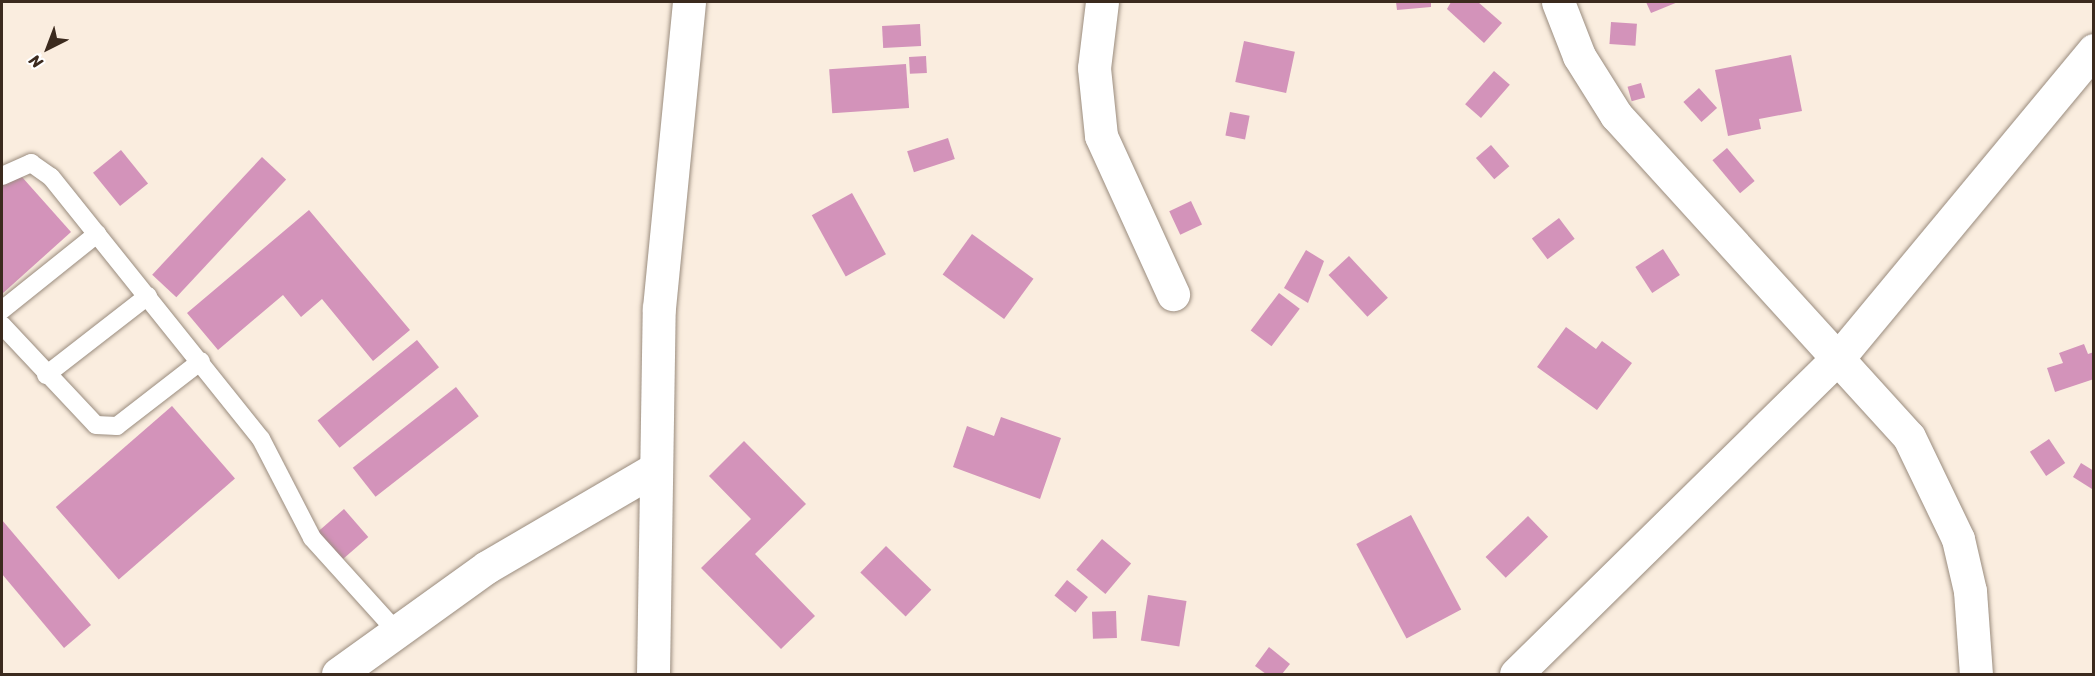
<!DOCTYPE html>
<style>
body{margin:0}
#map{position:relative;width:2095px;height:676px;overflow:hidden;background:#faeddf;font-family:Sriracha,sans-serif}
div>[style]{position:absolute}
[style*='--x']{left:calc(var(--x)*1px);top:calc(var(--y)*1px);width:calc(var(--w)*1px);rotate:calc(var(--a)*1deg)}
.building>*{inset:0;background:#d393ba;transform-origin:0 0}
.roads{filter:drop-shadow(0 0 2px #9a8c7e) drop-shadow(0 0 2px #9a8c7e)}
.service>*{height:18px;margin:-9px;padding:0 9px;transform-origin:9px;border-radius:9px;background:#fff}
.minor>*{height:33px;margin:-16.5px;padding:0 16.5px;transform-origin:16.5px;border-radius:16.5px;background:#fff}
.tertiary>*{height:33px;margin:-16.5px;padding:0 16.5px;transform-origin:16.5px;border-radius:16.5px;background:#fff}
.primary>*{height:33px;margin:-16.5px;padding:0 16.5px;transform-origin:16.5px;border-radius:16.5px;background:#fff}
span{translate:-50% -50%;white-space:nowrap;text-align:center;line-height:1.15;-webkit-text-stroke:6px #fff;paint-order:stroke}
.frame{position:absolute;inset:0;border:3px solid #3b2a1e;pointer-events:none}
.north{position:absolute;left:18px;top:18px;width:60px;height:60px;-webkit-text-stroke:4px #fff;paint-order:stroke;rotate:222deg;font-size:16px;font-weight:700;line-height:24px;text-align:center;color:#3b2a1e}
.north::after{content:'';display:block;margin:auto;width:21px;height:27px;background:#3b2a1e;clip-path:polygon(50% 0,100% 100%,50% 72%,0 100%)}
</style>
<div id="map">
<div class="building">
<div style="clip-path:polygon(1396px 2px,1431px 2px,1431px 7px,1397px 10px)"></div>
<div style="clip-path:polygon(1451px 2px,1478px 2px,1502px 23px,1484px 43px,1447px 9px)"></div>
<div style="clip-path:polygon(1646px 2px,1678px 2px,1651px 13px)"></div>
<div style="left:1611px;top:22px;width:26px;height:22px;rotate:4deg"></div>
<div style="left:920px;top:24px;width:22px;height:38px;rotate:87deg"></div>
<div style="left:1244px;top:41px;width:52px;height:42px;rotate:12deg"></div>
<div style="clip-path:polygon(1791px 55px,1802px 111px,1759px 119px,1761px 129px,1728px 136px,1715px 70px)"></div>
<div style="left:926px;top:56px;width:17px;height:17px;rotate:87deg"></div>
<div style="left:906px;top:64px;width:44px;height:77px;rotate:86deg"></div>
<div style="left:1494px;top:71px;width:21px;height:44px;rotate:41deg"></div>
<div style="left:1641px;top:83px;width:15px;height:14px;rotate:74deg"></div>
<div style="left:1699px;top:88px;width:27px;height:21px;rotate:48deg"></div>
<div style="left:1230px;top:112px;width:20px;height:24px;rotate:11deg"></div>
<div style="left:948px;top:138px;width:22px;height:43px;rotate:72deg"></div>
<div style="left:1491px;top:145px;width:28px;height:20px;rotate:49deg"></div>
<div style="left:1727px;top:148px;width:43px;height:19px;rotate:50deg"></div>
<div style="left:121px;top:150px;width:43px;height:36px;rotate:51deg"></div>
<div style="left:262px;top:157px;width:33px;height:161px;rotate:43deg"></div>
<div style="clip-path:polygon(14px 168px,71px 232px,2px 294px,2px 179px)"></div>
<div style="left:852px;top:193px;width:70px;height:46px;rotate:61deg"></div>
<div style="left:1191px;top:201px;width:26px;height:24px;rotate:65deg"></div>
<div style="clip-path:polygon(309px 210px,410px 330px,373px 361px,322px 299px,301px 317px,283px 295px,218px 350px,187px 313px)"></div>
<div style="left:1559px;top:218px;width:26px;height:34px;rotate:53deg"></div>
<div style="left:972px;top:234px;width:76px;height:50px;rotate:36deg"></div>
<div style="left:1663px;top:249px;width:31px;height:33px;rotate:57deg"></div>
<div style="clip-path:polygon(1306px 250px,1324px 261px,1308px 303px,1284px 288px)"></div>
<div style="left:1349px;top:256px;width:57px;height:28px;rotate:47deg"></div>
<div style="left:1279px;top:293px;width:26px;height:47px;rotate:37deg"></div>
<div style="clip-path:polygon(1566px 327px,1596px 349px,1602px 341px,1632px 363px,1597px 410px,1537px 367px)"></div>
<div style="left:417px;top:340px;width:35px;height:128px;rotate:51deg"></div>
<div style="clip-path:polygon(2084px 344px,2088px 354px,2094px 352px,2094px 379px,2055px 392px,2047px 368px,2063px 363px,2059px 353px)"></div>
<div style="left:456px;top:387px;width:37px;height:131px;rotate:52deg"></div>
<div style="left:172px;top:406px;width:96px;height:154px;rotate:49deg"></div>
<div style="clip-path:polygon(1001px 417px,1061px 438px,1040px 499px,953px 467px,967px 426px,994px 436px)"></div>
<div style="left:2049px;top:439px;width:29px;height:23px;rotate:56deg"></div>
<div style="clip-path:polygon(744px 441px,806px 504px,755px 554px,815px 616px,781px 649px,701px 568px,751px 519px,709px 476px)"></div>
<div style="clip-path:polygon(2081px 463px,2094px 471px,2092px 489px,2073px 477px)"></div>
<div style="left:344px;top:509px;width:37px;height:35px;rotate:49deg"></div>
<div style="left:1411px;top:515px;width:107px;height:62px;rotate:62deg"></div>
<div style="left:1528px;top:516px;width:29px;height:59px;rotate:46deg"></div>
<div style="clip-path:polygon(2px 520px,91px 625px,64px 648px,2px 574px)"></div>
<div style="left:1102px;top:539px;width:38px;height:40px;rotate:40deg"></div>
<div style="left:886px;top:546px;width:63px;height:37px;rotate:44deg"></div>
<div style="left:1067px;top:580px;width:27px;height:20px;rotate:39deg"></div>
<div style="left:1148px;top:595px;width:39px;height:46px;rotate:9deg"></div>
<div style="left:1116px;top:611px;width:27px;height:24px;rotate:88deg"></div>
<div style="clip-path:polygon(1269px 647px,1290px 664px,1282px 674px,1266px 674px,1255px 666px)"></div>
</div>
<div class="roads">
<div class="service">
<div style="--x:2;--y:176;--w:32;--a:-24"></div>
<div style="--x:31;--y:163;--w:24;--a:35"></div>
<div style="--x:51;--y:177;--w:336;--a:51.3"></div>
<div style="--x:261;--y:439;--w:111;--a:62.7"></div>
<div style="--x:312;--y:538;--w:125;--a:47.9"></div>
<div style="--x:2;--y:310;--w:122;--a:-38.7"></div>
<div style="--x:2;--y:325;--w:137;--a:46.8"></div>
<div style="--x:96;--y:425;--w:21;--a:3"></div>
<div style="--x:117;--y:426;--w:106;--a:-37.7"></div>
<div style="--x:46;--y:375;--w:129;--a:-37.8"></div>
</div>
<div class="minor">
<div style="--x:1102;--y:2;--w:66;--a:96.9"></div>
<div style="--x:1094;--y:68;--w:68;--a:84.1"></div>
<div style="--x:1101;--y:136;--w:174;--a:65.5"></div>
<div style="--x:1558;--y:2;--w:58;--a:68.7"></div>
<div style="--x:1579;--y:56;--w:70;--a:57.9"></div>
<div style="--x:1616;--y:115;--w:435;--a:47.7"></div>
<div style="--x:1909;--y:437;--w:113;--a:64.3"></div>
<div style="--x:1958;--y:539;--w:53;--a:77"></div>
<div style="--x:1970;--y:591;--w:83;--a:85.9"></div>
<div style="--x:338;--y:674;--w:183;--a:-35.7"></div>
<div style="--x:487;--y:567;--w:194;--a:-30.3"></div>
</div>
<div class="tertiary">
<div style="--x:1516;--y:674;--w:453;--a:-44.5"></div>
<div style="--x:1839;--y:357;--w:399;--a:-50.3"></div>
</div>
<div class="primary">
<div style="--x:653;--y:674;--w:366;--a:-89.1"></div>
<div style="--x:659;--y:308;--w:307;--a:-84.4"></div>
</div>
</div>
<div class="frame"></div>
<div class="north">N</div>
</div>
